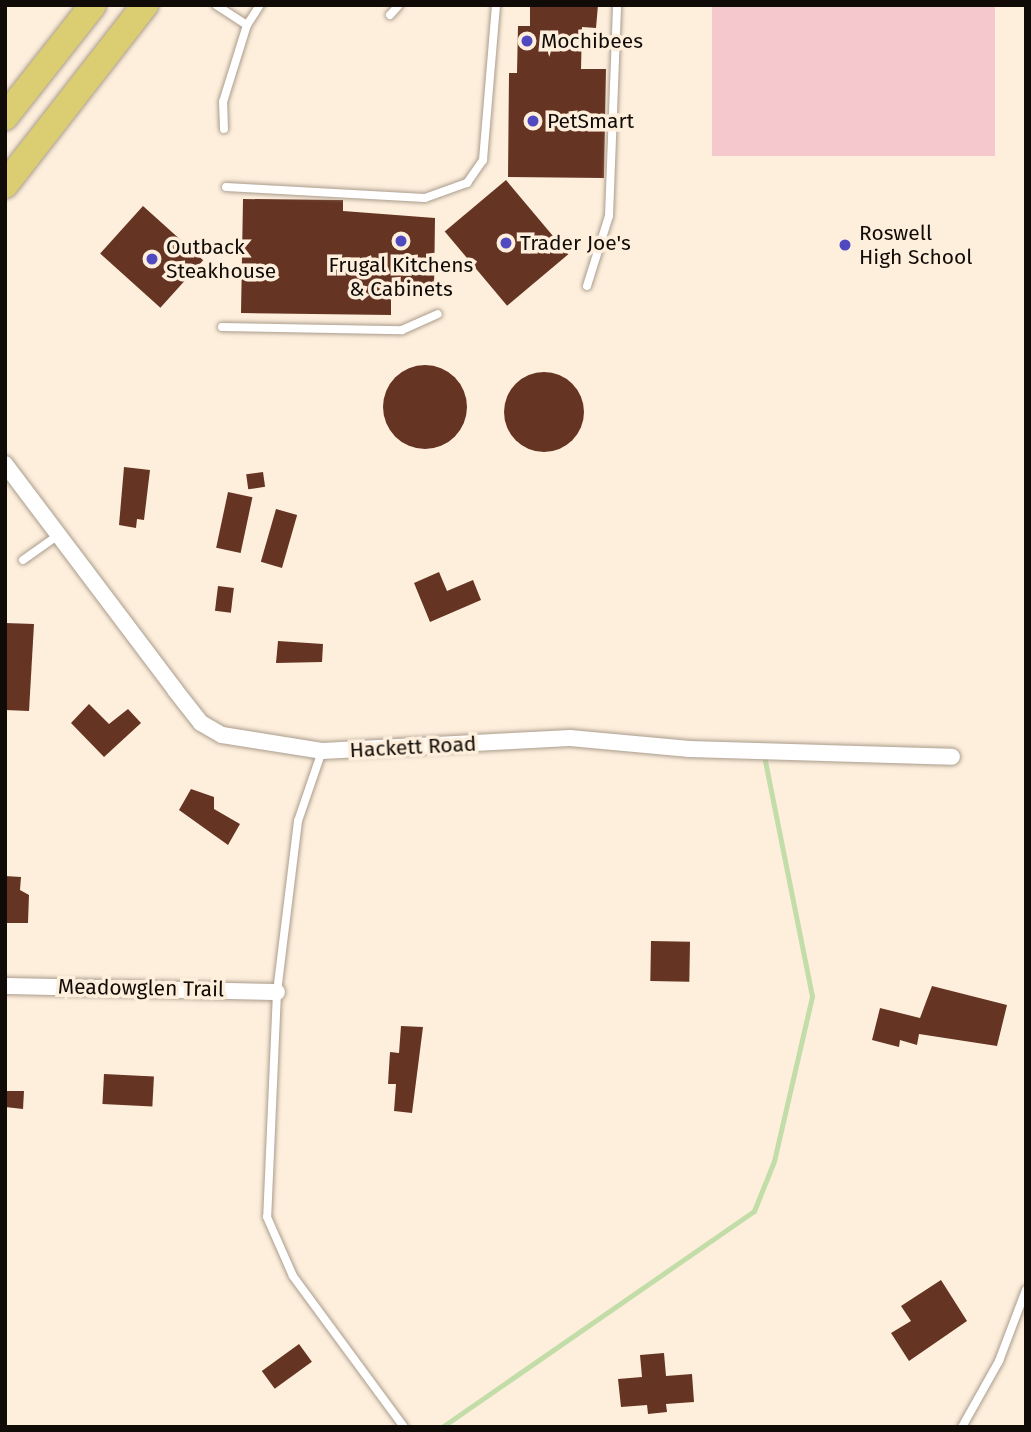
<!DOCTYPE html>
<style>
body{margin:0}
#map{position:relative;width:1031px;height:1432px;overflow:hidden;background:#feefdd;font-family:"Fira Sans",sans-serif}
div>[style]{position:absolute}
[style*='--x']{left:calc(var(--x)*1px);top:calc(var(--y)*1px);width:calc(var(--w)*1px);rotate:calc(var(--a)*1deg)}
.green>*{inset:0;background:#f4c8cd;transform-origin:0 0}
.stream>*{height:5px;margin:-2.5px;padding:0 2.5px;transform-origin:2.5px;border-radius:2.5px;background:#c2dda8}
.building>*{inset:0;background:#663422;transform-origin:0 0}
.round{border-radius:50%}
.roads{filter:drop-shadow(0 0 2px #aa9c8c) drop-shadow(0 0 2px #aa9c8c)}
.service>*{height:8px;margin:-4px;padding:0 4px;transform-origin:4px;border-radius:4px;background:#fff}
.minor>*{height:16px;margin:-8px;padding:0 8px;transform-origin:8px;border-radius:8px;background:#fff}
.primary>*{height:26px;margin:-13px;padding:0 13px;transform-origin:13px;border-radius:13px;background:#dbce72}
.dots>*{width:19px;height:19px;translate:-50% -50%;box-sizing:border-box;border:4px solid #feefdd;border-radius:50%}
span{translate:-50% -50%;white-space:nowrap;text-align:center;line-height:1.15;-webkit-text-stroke:7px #feefdd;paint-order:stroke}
.poi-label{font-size:21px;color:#100b06}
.left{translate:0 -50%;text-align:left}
.street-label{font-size:21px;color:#100b06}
.frame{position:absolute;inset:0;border:7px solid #100b06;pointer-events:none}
</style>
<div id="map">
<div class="green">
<div style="left:712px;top:5px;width:283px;height:151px"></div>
</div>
<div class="stream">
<div style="--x:442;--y:1427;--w:379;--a:-34.7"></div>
<div style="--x:754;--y:1211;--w:54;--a:-68.2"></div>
<div style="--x:774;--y:1161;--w:169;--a:-77"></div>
<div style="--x:812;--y:996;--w:240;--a:-101.3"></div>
</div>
<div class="building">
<div style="clip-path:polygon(530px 5px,598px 5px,596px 28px,582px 27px,581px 69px,606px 69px,604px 178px,508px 177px,509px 73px,517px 73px,518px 26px,530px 26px)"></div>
<div style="left:506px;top:180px;width:97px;height:80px;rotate:50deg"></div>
<div style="clip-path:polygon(243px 199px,343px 200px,343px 211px,435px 218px,434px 293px,391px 293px,391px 315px,241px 313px)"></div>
<div style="left:143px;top:206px;width:81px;height:64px;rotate:42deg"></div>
<div class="round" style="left:383px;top:365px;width:84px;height:84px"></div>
<div class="round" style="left:504px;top:372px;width:80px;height:80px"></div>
<div style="clip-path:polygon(124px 467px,150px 470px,144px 520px,137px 519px,136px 528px,119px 525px)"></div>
<div style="left:263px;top:472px;width:15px;height:17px;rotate:82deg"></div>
<div style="left:228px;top:492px;width:25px;height:57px;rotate:12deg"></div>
<div style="left:276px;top:509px;width:22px;height:55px;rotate:16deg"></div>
<div style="clip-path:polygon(439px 572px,447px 591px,473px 580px,481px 600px,430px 622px,414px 583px)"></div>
<div style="left:218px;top:586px;width:16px;height:25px;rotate:7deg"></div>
<div style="clip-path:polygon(5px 623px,34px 624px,29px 711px,5px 710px)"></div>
<div style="clip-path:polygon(278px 641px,323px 644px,322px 662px,276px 663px)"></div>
<div style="clip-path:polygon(89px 704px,109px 724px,128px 709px,141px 723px,104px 757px,71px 723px)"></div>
<div style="clip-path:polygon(191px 789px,214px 797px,214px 809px,240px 824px,228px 845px,179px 810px)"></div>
<div style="clip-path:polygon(5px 876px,21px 877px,20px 890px,29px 895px,28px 923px,7px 923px)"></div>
<div style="left:651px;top:941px;width:39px;height:40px;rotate:1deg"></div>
<div style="clip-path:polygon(932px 986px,1007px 1005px,997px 1046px,919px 1034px,917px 1045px,900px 1040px,899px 1047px,872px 1040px,880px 1008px,920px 1018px)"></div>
<div style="clip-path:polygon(401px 1026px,423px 1027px,412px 1113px,394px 1111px,396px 1084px,388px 1084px,390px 1052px,399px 1053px)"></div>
<div style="left:104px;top:1074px;width:50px;height:30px;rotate:3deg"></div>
<div style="clip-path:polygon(5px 1091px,24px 1091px,23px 1109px,5px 1107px)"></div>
<div style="clip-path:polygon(941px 1280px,967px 1321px,909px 1361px,891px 1333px,911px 1321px,901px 1306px)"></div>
<div style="left:299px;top:1344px;width:22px;height:46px;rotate:54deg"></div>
<div style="clip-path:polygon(664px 1353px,666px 1376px,692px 1374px,694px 1402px,666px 1404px,667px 1412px,648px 1414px,647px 1405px,621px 1407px,618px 1379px,642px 1377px,640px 1355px)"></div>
</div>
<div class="roads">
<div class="service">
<div style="--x:216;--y:5;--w:37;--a:33"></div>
<div style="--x:390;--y:15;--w:13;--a:-48"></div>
<div style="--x:224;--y:129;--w:27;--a:-92"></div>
<div style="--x:223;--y:102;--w:81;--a:-72.7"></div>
<div style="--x:247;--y:25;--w:24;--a:-57"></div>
<div style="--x:226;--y:187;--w:199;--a:3.2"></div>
<div style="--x:425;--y:198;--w:45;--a:-19.7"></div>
<div style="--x:467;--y:183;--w:28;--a:-55"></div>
<div style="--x:483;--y:160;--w:156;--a:-85.2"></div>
<div style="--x:587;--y:286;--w:73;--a:-72.6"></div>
<div style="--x:609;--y:216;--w:211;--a:-87.8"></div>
<div style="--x:222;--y:327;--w:180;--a:1"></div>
<div style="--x:402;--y:330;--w:39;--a:-24"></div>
<div style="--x:23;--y:560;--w:42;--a:-35.2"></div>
<div style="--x:322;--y:751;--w:74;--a:108.9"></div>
<div style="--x:298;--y:821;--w:172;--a:97"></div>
<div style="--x:277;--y:992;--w:225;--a:92.5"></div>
<div style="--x:267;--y:1217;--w:64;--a:66.2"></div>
<div style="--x:293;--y:1276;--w:187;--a:53.7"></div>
<div style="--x:962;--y:1427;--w:76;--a:-60.7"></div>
<div style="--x:999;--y:1361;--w:76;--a:-69.2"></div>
</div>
<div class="minor">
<div style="--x:5;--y:464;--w:283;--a:53"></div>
<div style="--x:175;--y:690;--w:42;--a:51.8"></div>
<div style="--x:201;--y:723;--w:24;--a:30"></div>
<div style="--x:222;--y:735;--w:101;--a:9.1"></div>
<div style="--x:322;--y:751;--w:248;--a:-3"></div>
<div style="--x:570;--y:738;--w:120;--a:5.3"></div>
<div style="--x:689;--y:749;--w:263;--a:1.7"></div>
<div style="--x:5;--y:986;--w:272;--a:1.3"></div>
</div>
<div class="primary">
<div style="--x:5;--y:117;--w:142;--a:-51.8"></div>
<div style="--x:5;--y:185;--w:228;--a:-52.1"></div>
</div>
</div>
<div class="dots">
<div style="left:527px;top:41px;background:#5149c0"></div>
<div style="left:533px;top:121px;background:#5149c0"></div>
<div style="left:401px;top:241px;background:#5149c0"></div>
<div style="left:506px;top:243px;background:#5149c0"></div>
<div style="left:845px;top:245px;background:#5149c0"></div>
<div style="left:152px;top:259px;background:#5149c0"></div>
</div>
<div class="poi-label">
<span class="left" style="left:541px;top:41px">Mochibees</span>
<span class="left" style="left:547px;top:121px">PetSmart</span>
<span class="left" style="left:859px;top:245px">Roswell<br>High School</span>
<span class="left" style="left:520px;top:243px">Trader Joe's</span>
<span class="left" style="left:166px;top:259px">Outback<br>Steakhouse</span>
<span style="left:401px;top:277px">Frugal Kitchens<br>&amp; Cabinets</span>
</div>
<div class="street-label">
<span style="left:413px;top:747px;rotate:-3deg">Hackett Road</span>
<span style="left:141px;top:988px;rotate:1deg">Meadowglen Trail</span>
</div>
<div class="frame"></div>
</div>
